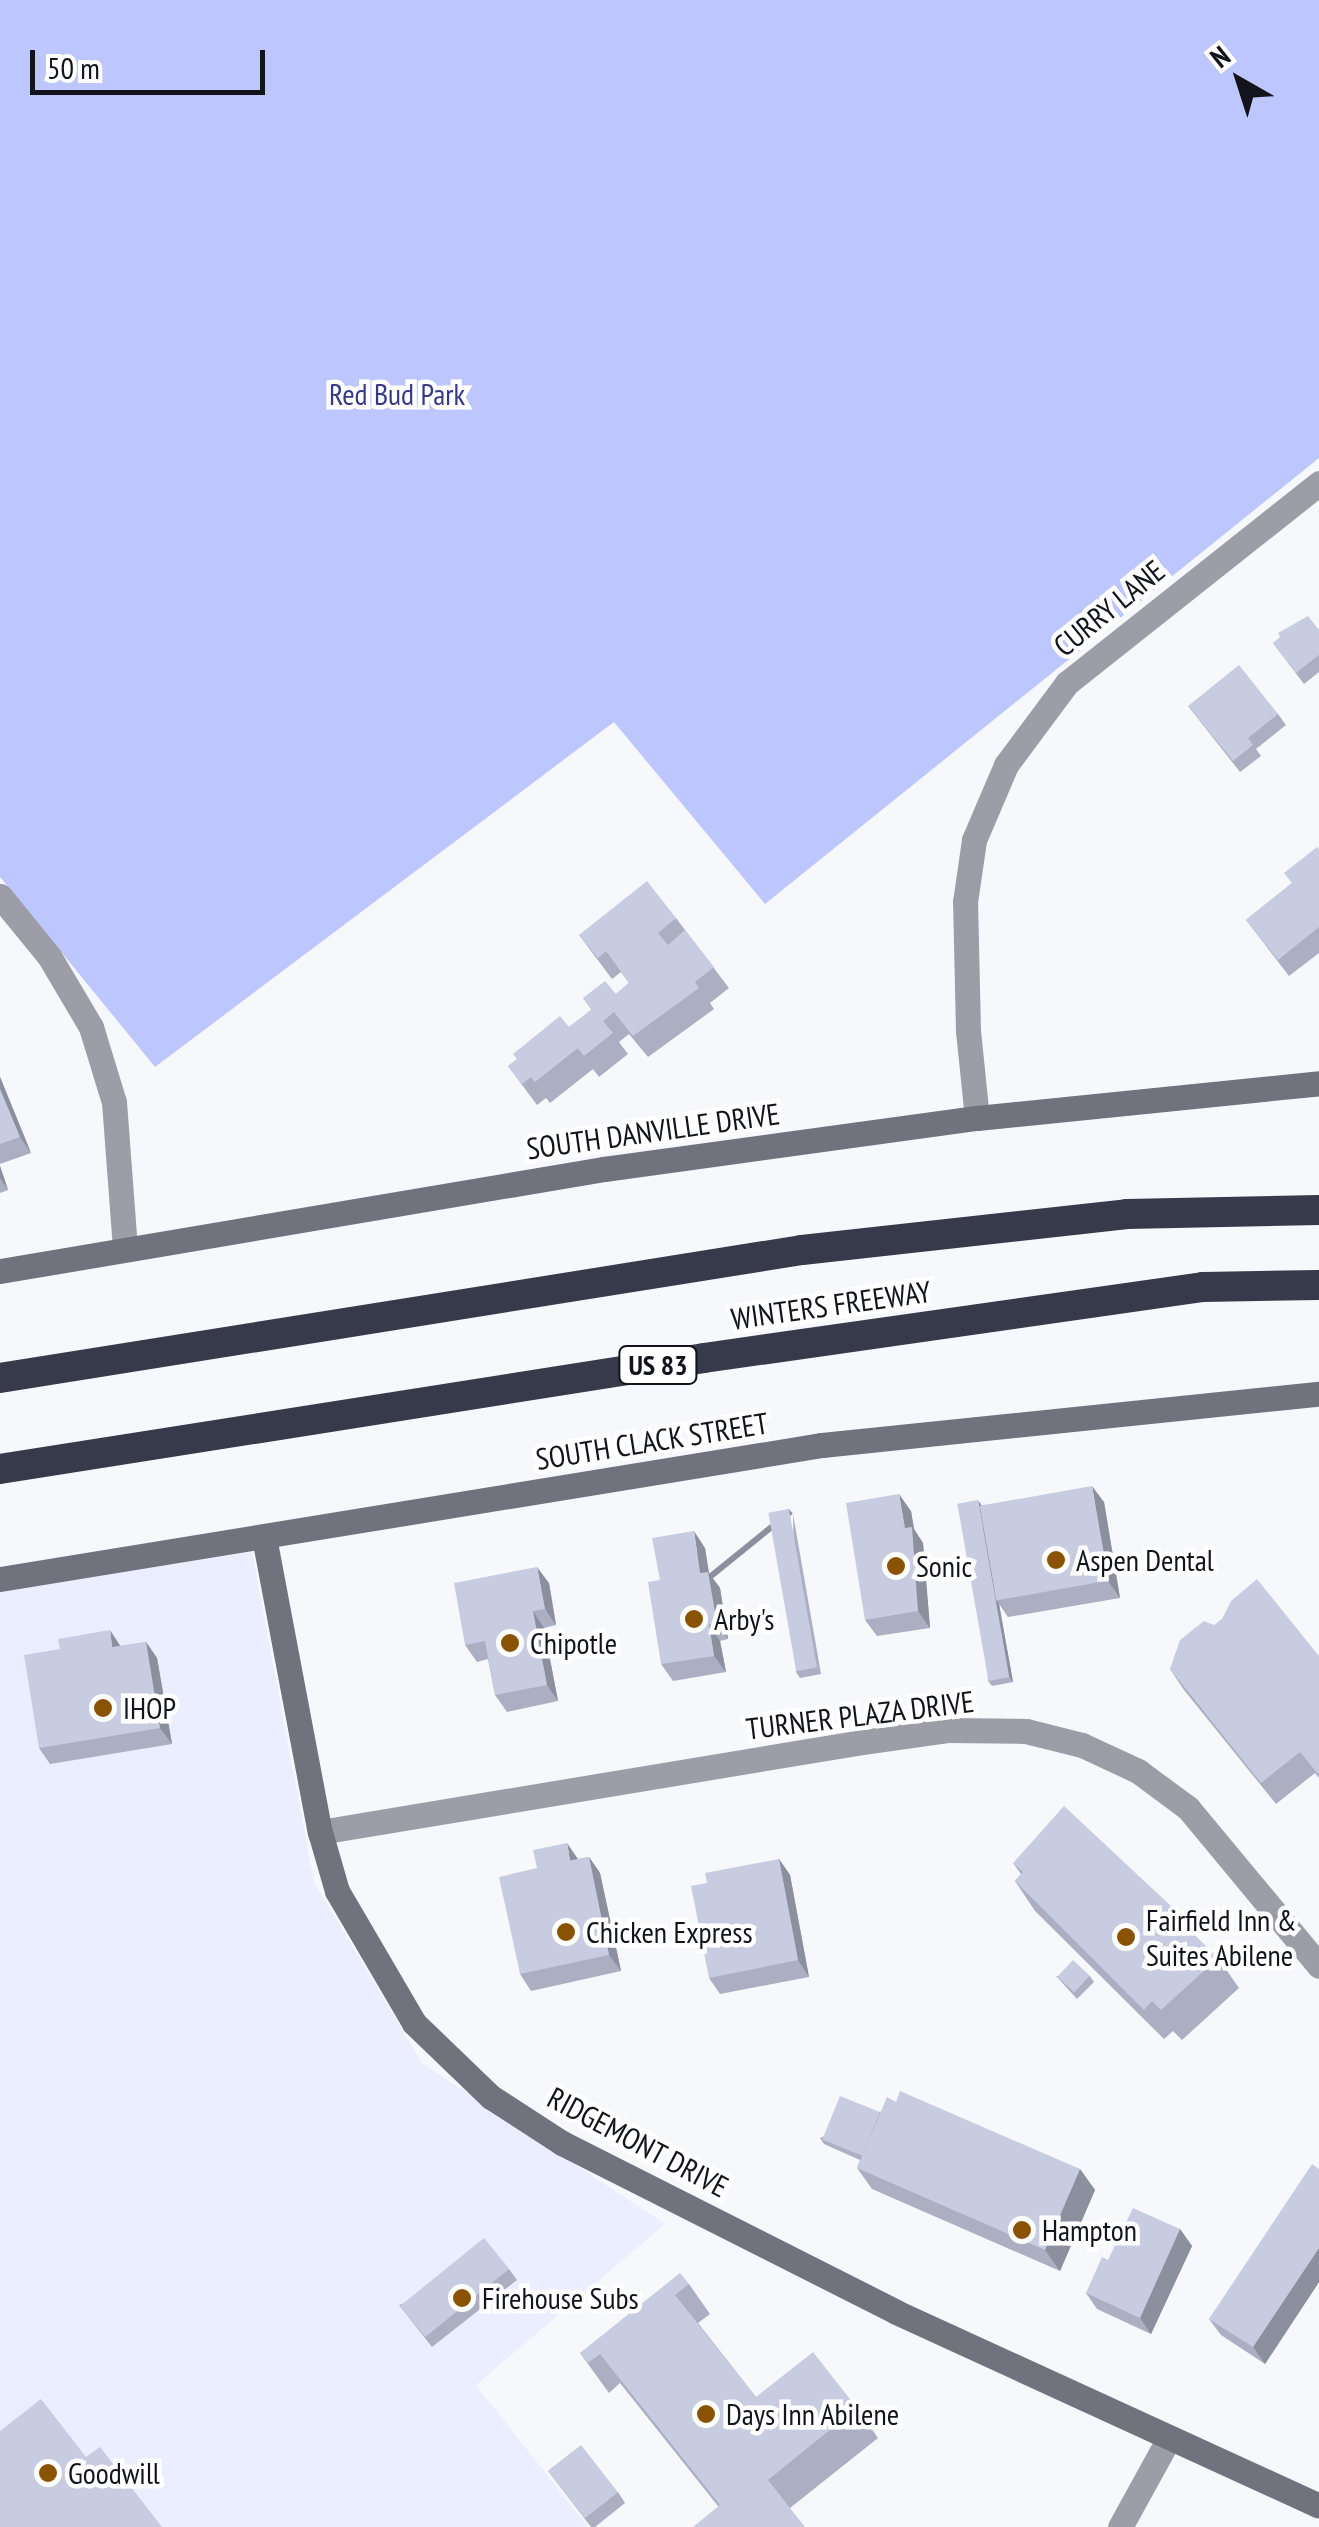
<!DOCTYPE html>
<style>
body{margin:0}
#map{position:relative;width:1319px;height:2527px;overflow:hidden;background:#f7f8fc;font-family:"PT Sans Narrow",sans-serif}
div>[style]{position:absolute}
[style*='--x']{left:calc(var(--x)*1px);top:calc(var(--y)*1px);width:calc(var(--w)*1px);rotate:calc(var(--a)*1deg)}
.built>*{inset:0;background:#ebeeff}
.green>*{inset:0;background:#bdc7fe}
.street>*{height:25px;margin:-12.5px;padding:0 12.5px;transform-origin:12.5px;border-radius:12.5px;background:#9c9da6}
.secondary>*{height:25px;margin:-12.5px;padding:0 12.5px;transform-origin:12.5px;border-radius:12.5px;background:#70727e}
.highway>*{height:30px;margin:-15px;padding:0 15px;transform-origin:15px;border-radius:15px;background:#373a4a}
.wall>*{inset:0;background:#acafc1}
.shaded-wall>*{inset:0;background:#8c8f9d;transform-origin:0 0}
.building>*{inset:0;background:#c8cce0;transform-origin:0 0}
.dots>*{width:28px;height:28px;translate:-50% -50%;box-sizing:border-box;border:5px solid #fff;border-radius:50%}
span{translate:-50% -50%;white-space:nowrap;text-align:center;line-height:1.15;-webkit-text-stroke:9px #fff;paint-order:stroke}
.shield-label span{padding:2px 8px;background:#fff;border:2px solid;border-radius:8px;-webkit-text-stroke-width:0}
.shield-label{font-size:28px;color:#13141b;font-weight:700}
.park-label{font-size:30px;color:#363a86}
.street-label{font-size:30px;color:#13141b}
.poi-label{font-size:30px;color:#13141b}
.left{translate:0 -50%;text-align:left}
.north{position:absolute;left:1189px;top:30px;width:100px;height:100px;-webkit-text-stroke:8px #fff;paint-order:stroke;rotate:321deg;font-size:28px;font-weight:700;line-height:40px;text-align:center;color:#13141b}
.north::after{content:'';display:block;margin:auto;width:35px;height:45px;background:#13141b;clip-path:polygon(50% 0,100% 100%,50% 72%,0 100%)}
.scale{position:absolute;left:30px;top:50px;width:235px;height:45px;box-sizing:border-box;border:5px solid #13141b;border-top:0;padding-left:12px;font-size:30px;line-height:35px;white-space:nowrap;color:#13141b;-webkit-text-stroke:8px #fff;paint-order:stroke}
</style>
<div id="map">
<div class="built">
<div style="clip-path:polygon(252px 1552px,314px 1882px,422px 2063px,665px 2224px,476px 2385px,588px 2527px,0 2527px,0 1591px)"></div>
</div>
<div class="green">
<div style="clip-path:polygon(0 0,1319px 0,1319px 458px,765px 904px,614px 722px,155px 1067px,0 877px)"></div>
</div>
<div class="street">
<div style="--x:0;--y:896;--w:77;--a:50.8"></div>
<div style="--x:49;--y:956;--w:82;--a:59.4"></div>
<div style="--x:91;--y:1027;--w:78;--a:73"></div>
<div style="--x:114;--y:1102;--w:146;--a:85.7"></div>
<div style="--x:977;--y:1118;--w:87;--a:-95.9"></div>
<div style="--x:968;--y:1031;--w:129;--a:-91.3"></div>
<div style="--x:965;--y:902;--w:63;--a:-81.7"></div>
<div style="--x:974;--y:840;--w:82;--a:-66.9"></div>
<div style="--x:1006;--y:765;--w:102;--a:-53.4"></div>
<div style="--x:1067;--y:683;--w:322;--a:-38.4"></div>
<div style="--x:320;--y:1832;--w:549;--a:-9.43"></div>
<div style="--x:862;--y:1742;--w:86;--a:-8"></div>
<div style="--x:947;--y:1730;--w:79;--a:0.7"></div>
<div style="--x:1026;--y:1731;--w:58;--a:14"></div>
<div style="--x:1082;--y:1745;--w:62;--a:24.9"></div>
<div style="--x:1138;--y:1771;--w:62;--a:36.5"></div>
<div style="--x:1188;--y:1808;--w:205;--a:50.3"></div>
<div style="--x:1120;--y:2527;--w:99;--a:-61.1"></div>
</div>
<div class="secondary">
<div style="--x:0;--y:1271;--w:613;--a:-9.59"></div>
<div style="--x:604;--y:1169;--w:376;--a:-7.8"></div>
<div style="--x:977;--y:1118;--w:344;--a:-5.8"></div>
<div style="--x:264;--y:1537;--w:300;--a:79.3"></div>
<div style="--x:320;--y:1832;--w:61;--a:73.9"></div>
<div style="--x:337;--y:1891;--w:153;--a:59.7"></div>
<div style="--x:414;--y:2023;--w:107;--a:43.9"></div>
<div style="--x:491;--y:2097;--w:85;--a:32.9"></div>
<div style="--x:562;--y:2143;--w:374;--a:26.8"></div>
<div style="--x:896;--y:2312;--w:465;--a:24.6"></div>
<div style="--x:0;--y:1579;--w:833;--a:-9.26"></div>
<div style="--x:822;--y:1445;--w:500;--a:-5.9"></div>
</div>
<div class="highway">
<div style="--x:0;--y:1378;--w:812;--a:-9.07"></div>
<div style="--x:802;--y:1250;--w:327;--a:-6.3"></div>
<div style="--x:1127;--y:1214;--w:192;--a:-1.2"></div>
<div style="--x:0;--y:1469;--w:713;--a:-8.96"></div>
<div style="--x:704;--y:1358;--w:504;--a:-8.1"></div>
<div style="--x:1203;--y:1287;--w:116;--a:-1"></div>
</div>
<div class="wall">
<div style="clip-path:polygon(1319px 630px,1319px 672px,1304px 684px,1273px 643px)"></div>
<div style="clip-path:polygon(1188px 706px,1278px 714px,1286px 725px,1256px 749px,1261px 756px,1240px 772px)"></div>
<div style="clip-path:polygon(1319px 850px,1319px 953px,1289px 976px,1246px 920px,1292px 883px)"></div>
<div style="clip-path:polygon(676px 918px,729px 988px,710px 1003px,714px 1009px,648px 1057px,629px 1034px,619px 1042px,628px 1054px,599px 1077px,593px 1069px,550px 1103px,546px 1098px,537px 1105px,508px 1066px,569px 1027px,592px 1010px,583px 998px,616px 994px,629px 983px,621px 972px,612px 979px,579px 935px)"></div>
<div style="clip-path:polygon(0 1077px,31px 1153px,0 1164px)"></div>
<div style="clip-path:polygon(0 1166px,8px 1190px,0 1193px)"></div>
<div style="clip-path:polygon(1104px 1502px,1120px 1598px,1008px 1617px,999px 1604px,1013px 1682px,992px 1686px,988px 1681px,982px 1505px)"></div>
<div style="clip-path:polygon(911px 1511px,914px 1529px,923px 1543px,930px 1628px,877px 1636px,865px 1620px)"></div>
<div style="clip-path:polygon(793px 1514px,821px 1674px,800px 1678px,796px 1672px)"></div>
<div style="clip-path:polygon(705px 1548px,709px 1573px,720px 1588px,728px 1639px,720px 1641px,726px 1672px,673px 1681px,661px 1664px,660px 1580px)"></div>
<div style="clip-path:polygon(549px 1583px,556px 1625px,544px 1628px,558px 1701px,507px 1712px,495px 1695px,488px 1659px,477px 1662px,465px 1645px)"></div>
<div style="clip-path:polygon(1214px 1625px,1319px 1656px,1319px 1778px,1315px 1773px,1276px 1804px,1184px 1690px,1170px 1669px)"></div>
<div style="clip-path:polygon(146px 1642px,157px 1658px,172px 1744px,50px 1764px,39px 1748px,120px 1646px)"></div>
<div style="clip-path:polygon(589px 1857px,600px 1873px,621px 1971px,531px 1991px,520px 1974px,578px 1859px)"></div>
<div style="clip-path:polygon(779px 1859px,790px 1875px,809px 1977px,720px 1994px,709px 1978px,707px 1883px)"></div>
<div style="clip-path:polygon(1013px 1863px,1171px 1906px,1185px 1926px,1218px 1958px,1239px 1988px,1182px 2040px,1173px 2031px,1164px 2039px,1035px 1911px,1015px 1881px,1021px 1874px)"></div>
<div style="clip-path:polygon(1056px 1976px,1090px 1976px,1094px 1982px,1077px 1999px)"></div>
<div style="clip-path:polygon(896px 2102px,1080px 2169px,1095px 2190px,1060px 2271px,872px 2189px,857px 2168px,860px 2160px,824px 2144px,820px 2138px,880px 2112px)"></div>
<div style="clip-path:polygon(1319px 2169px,1319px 2282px,1265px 2364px,1221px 2335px,1209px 2319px)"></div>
<div style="clip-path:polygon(1180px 2229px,1192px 2246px,1151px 2334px,1097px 2309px,1086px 2293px,1108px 2260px)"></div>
<div style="clip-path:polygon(509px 2269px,517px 2280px,432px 2347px,399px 2305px)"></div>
<div style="clip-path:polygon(689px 2284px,710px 2314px,698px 2323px,756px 2397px,857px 2408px,878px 2438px,790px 2508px,718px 2506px,620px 2383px,609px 2393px,580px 2353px)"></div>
<div style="clip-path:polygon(548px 2471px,618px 2492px,625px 2503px,595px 2527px,591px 2527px)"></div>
</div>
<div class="shaded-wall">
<div style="clip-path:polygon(0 1077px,31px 1153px,20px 1137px,0 1089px)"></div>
<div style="clip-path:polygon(0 1166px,8px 1190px,0 1178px)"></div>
<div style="clip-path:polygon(1092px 1486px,1104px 1502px,1120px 1598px,1108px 1581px)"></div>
<div style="clip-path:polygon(899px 1494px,911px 1511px,914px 1529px,923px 1543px,930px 1628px,918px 1611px)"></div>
<div style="clip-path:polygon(978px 1500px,982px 1506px,996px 1600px,999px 1604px,1013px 1682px,1009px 1677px)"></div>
<div style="left:789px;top:1509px;width:6px;height:161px;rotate:51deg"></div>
<div style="clip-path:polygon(694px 1531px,705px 1548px,709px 1573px,720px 1588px,728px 1639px,717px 1623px,700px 1573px)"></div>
<div style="clip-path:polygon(537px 1567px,549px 1583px,556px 1625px,545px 1609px)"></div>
<div style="clip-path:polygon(533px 1611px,544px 1628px,558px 1701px,547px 1685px)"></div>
<div style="clip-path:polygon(709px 1624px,720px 1641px,726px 1672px,714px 1656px)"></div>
<div style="clip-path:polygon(110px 1630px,121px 1647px,112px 1647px)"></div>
<div style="clip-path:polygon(146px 1642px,157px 1658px,172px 1744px,160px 1728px)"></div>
<div style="clip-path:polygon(567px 1843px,578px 1859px,570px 1861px)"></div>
<div style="clip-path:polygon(589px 1857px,600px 1873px,621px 1971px,609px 1955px)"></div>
<div style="clip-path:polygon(779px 1859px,790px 1875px,809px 1977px,798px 1960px)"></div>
<div style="clip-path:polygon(1080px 2169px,1095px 2190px,1060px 2271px,1045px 2250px)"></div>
<div style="clip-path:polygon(1180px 2229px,1192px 2246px,1151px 2334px,1140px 2318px)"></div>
<div style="clip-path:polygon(1319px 2248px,1319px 2282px,1265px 2364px,1253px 2347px)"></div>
</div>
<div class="building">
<div style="clip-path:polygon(1308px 616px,1319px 630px,1319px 655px,1296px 673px,1273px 643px,1280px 637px,1278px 633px)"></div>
<div style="clip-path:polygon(1239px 665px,1278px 714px,1248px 738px,1253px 745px,1233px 761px,1188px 706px)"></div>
<div style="clip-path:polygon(1317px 847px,1319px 850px,1319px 927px,1278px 960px,1246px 920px,1292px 883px,1284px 873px)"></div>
<div style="clip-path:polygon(647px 881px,676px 918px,658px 933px,668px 945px,685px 930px,714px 967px,695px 982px,699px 988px,633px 1036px,614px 1012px,603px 1021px,613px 1033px,584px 1056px,578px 1048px,535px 1082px,531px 1077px,522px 1084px,508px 1066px,517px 1059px,513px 1054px,560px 1016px,569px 1027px,592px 1009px,583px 998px,605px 981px,616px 994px,629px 983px,606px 951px,598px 958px,579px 935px)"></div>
<div style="clip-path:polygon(0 1089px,20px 1137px,0 1144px)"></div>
<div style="left:1092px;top:1486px;width:96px;height:114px;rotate:80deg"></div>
<div style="clip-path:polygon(899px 1494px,905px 1528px,912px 1527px,918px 1611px,865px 1620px,846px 1503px)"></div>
<div style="left:978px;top:1500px;width:180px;height:21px;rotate:80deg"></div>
<div style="left:789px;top:1509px;width:161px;height:21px;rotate:80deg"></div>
<div style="clip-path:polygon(694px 1531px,700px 1573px,708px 1572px,717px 1623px,709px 1624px,714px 1656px,661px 1664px,648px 1582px,660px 1580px,652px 1538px)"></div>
<div style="clip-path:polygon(537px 1567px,545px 1609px,533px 1611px,547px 1685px,495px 1695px,485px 1641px,465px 1645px,454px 1583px)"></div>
<div style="clip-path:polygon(1257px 1579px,1319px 1656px,1319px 1775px,1300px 1752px,1261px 1783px,1170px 1669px,1180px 1640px,1204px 1621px,1214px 1625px,1222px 1619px,1231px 1601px)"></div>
<div style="clip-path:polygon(110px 1630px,112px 1647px,146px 1642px,160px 1728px,39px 1748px,24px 1655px,60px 1649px,58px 1639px)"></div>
<div style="clip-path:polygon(1064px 1806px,1171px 1906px,1168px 1909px,1218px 1958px,1161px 2010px,1152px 2001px,1144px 2010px,1015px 1881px,1023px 1872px,1013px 1863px)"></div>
<div style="clip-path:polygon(567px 1843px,570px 1861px,589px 1857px,609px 1955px,520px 1974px,499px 1877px,537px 1868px,533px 1850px)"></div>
<div style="clip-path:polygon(779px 1859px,798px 1960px,709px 1978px,691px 1886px,707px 1883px,705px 1873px)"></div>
<div style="left:1073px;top:1960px;width:23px;height:23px;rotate:43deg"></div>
<div style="clip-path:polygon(900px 2091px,1080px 2169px,1045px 2250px,857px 2168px,887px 2097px,896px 2102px)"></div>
<div style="left:840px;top:2096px;width:43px;height:47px;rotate:22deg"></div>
<div style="clip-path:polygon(1312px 2164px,1319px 2169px,1319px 2248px,1253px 2347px,1209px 2319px)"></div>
<div style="clip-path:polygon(1133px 2208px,1180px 2229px,1140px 2318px,1086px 2293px,1102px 2257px,1108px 2260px)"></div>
<div style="left:484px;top:2238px;width:40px;height:108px;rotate:51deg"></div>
<div style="clip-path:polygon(680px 2273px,689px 2284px,675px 2295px,756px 2397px,813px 2352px,857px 2408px,768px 2480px,805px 2527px,693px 2527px,720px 2505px,600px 2354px,588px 2363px,580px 2353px)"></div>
<div style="clip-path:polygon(41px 2399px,86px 2457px,100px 2447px,162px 2527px,0 2527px,0 2431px)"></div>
<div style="left:581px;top:2445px;width:60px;height:42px;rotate:52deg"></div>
</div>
<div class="dots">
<div style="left:1056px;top:1560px;background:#8a5304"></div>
<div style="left:896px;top:1566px;background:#8a5304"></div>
<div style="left:694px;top:1619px;background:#8a5304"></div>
<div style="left:510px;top:1643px;background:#8a5304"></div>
<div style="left:103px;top:1708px;background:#8a5304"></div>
<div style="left:566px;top:1932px;background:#8a5304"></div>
<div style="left:1126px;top:1937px;background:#8a5304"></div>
<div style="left:1022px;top:2230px;background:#8a5304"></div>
<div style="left:462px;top:2298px;background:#8a5304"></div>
<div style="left:706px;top:2414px;background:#8a5304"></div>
<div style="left:48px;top:2473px;background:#8a5304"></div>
</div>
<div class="shield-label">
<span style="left:658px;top:1365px">US 83</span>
</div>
<div class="park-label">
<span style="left:397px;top:394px">Red Bud Park</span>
</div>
<div class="street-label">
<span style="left:1109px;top:608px;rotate:-39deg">CURRY LANE</span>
<span style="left:653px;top:1131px;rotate:-8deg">SOUTH DANVILLE DRIVE</span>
<span style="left:831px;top:1305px;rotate:-8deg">WINTERS FREEWAY</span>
<span style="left:652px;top:1441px;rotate:-9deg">SOUTH CLACK STREET</span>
<span style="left:860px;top:1715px;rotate:-7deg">TURNER PLAZA DRIVE</span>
<span style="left:638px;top:2142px;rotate:28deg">RIDGEMONT DRIVE</span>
</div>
<div class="poi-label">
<span class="left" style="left:1076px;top:1560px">Aspen Dental</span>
<span class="left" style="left:916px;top:1566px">Sonic</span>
<span class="left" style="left:714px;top:1619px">Arby's</span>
<span class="left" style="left:530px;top:1643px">Chipotle</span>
<span class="left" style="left:123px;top:1708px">IHOP</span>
<span class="left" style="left:1146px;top:1937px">Fairfield Inn &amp;<br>Suites Abilene</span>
<span class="left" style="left:586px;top:1932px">Chicken Express</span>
<span class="left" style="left:1042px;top:2230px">Hampton</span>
<span class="left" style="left:482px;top:2298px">Firehouse Subs</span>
<span class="left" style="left:726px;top:2414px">Days Inn Abilene</span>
<span class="left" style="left:68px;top:2473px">Goodwill</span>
</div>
<div class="north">N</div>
<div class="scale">50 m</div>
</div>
